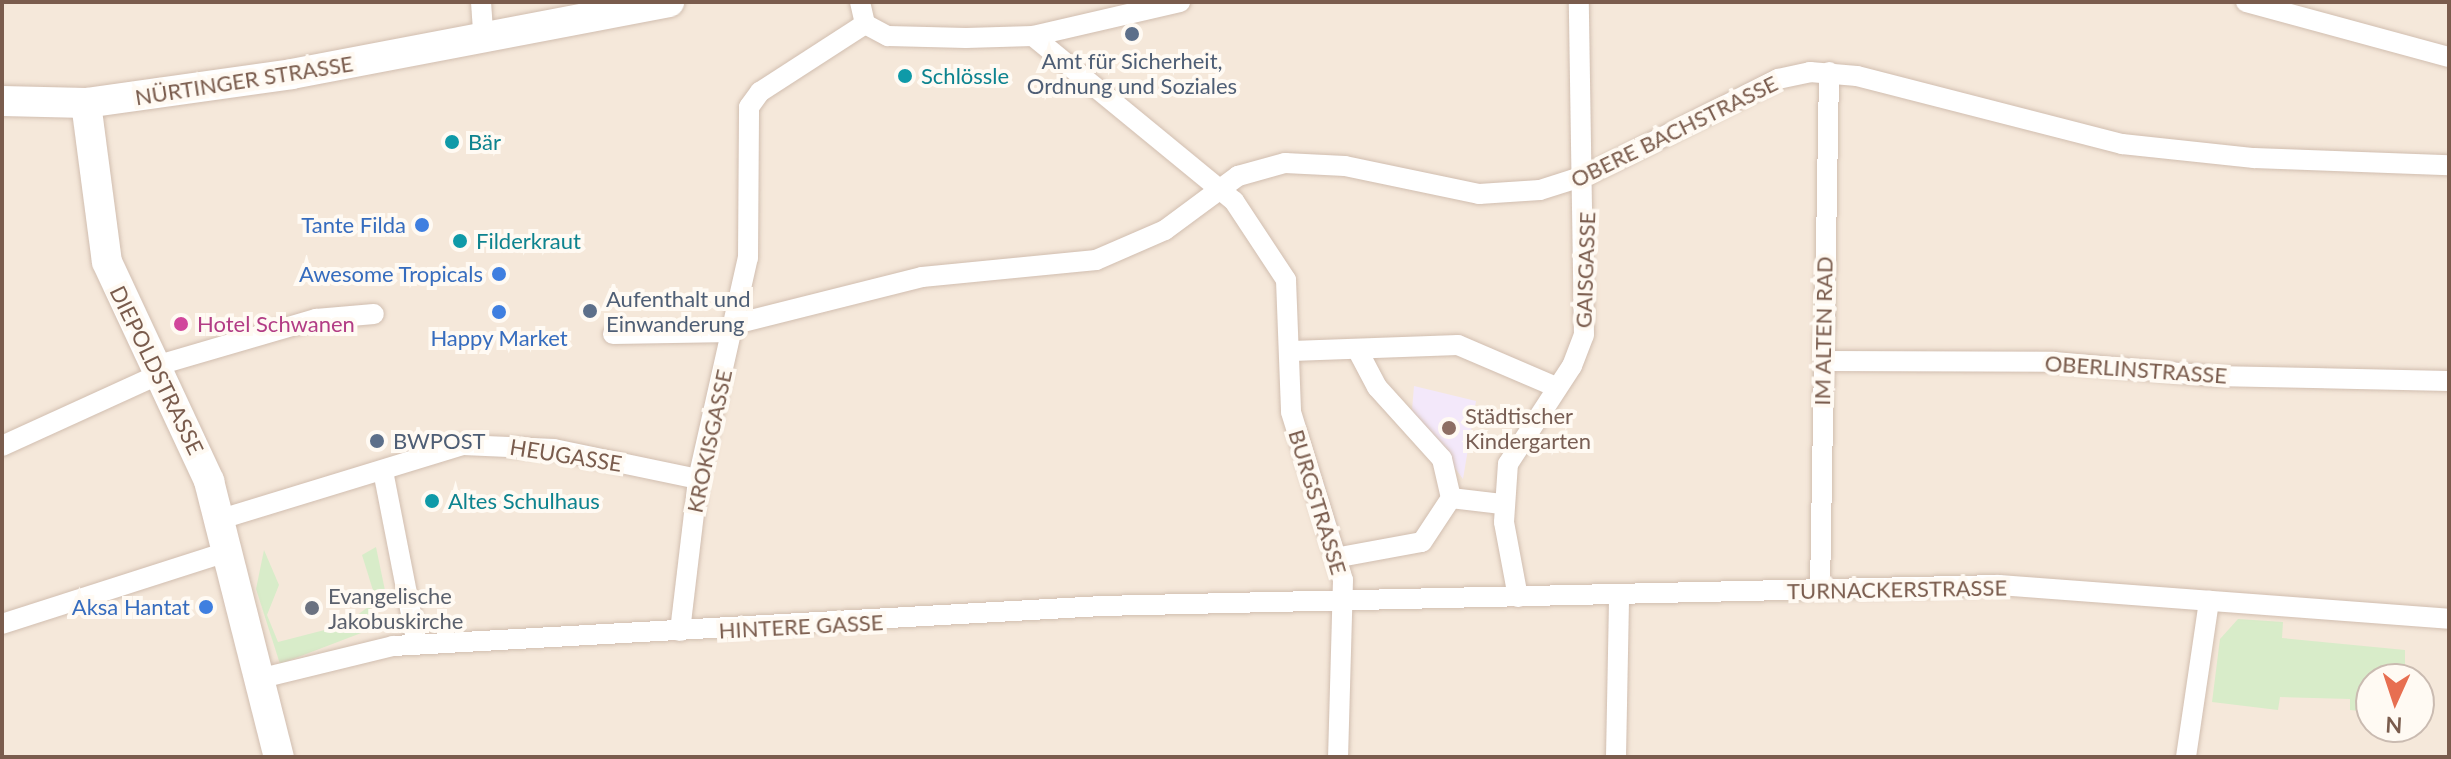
<!DOCTYPE html>
<meta charset="utf-8">
<style>
body{margin:0}
#map{position:relative;width:2451px;height:759px;overflow:hidden;background:#fdf6ec;font-family:Lato,sans-serif}
div>[style]{position:absolute}
[style*='--x']{left:calc(var(--x)*1px);top:calc(var(--y)*1px);width:calc(var(--w)*1px);rotate:calc(var(--a)*1deg)}
.residential>*{inset:0;background:#f5e8da}
.education>*{inset:0;background:#f3e8fa}
.green>*{inset:0;background:#d8ecc9}
.roads{filter:drop-shadow(0 0 2px #d1beb0) drop-shadow(0 0 2px #d1beb0)}
.street>*{height:20px;margin:-10px;padding:0 10px;transform-origin:10px;border-radius:10px;background:#fff}
.secondary>*{height:30px;margin:-15px;padding:0 15px;transform-origin:15px;border-radius:15px;background:#fff}
.dots>*{width:22px;height:22px;translate:-50% -50%;box-sizing:border-box;border:4px solid #fffaf3;border-radius:50%}
span{translate:-50% -50%;white-space:nowrap;text-align:center;line-height:1.15;-webkit-text-stroke:8px #fffaf3;paint-order:stroke}
.service-label{font-size:22px;color:#4e5e75}
.left{translate:0 -50%;text-align:left}
.culture-label{font-size:22px;color:#0d838f}
.street-label{font-size:22px;color:#7a5c4d}
.shop-label{font-size:22px;color:#366cbe}
.right{translate:-100% -50%;text-align:right}
.hotel-label{font-size:22px;color:#b23c85}
.education-label{font-size:22px;color:#785e54}
.worship-label{font-size:22px;color:#5b616d}
.frame{position:absolute;inset:0;border:4px solid #7a5c4d;pointer-events:none}
.north{position:absolute;left:2355px;top:663px;width:80px;height:80px;box-sizing:border-box;background:#fffaf3;border:2px solid #cabbb1;border-radius:50%;rotate:183deg;font-size:22px;font-weight:700;line-height:32px;text-align:center;color:#7a5c4d}
.north::after{content:'';display:block;margin:auto;width:28px;height:36px;background:#e76f51;clip-path:polygon(50% 0,100% 100%,50% 72%,0 100%)}
</style>
<div id="map">
<div class="residential">
<div style="clip-path:polygon(evenodd,2px 2px,2449px 2px,2449px 757px,2px 757px,2px 2px,2371px 679px,2419px 679px,2419px 727px,2371px 727px,2371px 679px)"></div>
</div>
<div class="education">
<div style="clip-path:polygon(1414px 386px,1476px 401px,1463px 479px,1412px 410px)"></div>
</div>
<div class="green">
<div style="clip-path:polygon(376px 547px,388px 605px,376px 600px,362px 555px)"></div>
<div style="clip-path:polygon(264px 550px,279px 585px,267px 615px,278px 642px,344px 625px,368px 607px,390px 622px,280px 664px,256px 589px)"></div>
<div style="clip-path:polygon(2238px 619px,2283px 622px,2282px 638px,2405px 650px,2405px 679px,2371px 679px,2371px 712px,2350px 710px,2350px 699px,2280px 697px,2278px 710px,2212px 702px,2220px 639px)"></div>
</div>
<div class="roads">
<div class="street">
<div style="--x:481;--y:2;--w:39;--a:86"></div>
<div style="--x:860;--y:2;--w:23;--a:77"></div>
<div style="--x:865;--y:24;--w:26;--a:28"></div>
<div style="--x:888;--y:36;--w:78;--a:1.5"></div>
<div style="--x:966;--y:38;--w:67;--a:-1.7"></div>
<div style="--x:1033;--y:36;--w:151;--a:-13"></div>
<div style="--x:2246;--y:2;--w:210;--a:15.2"></div>
<div style="--x:1033;--y:36;--w:260;--a:39.4"></div>
<div style="--x:1234;--y:201;--w:95;--a:56.6"></div>
<div style="--x:1286;--y:280;--w:132;--a:87.8"></div>
<div style="--x:1291;--y:412;--w:176;--a:72.8"></div>
<div style="--x:1343;--y:580;--w:177;--a:91.6"></div>
<div style="--x:735;--y:324;--w:193;--a:-14.1"></div>
<div style="--x:922;--y:277;--w:175;--a:-5.6"></div>
<div style="--x:1096;--y:260;--w:75;--a:-23.5"></div>
<div style="--x:1165;--y:230;--w:91;--a:-36.5"></div>
<div style="--x:1238;--y:176;--w:49;--a:-15.5"></div>
<div style="--x:1285;--y:163;--w:60;--a:2.9"></div>
<div style="--x:1345;--y:166;--w:137;--a:11.8"></div>
<div style="--x:1479;--y:194;--w:61;--a:-3.8"></div>
<div style="--x:1540;--y:190;--w:49;--a:-17.7"></div>
<div style="--x:1587;--y:175;--w:214;--a:-26.7"></div>
<div style="--x:1778;--y:79;--w:33;--a:-12"></div>
<div style="--x:1810;--y:72;--w:47;--a:4.9"></div>
<div style="--x:1857;--y:76;--w:274;--a:14.4"></div>
<div style="--x:2122;--y:144;--w:133;--a:6.1"></div>
<div style="--x:2254;--y:158;--w:195;--a:2.1"></div>
<div style="--x:613;--y:334;--w:120;--a:-1"></div>
<div style="--x:1292;--y:351;--w:166;--a:-2.1"></div>
<div style="--x:1458;--y:345;--w:107;--a:23.2"></div>
<div style="--x:1824;--y:361;--w:230;--a:0.2"></div>
<div style="--x:2054;--y:362;--w:160;--a:5"></div>
<div style="--x:2213;--y:376;--w:236;--a:1.2"></div>
<div style="--x:155;--y:366;--w:168;--a:-16.3"></div>
<div style="--x:316;--y:319;--w:58;--a:-4.9"></div>
<div style="--x:2;--y:446;--w:174;--a:-24.5"></div>
<div style="--x:383;--y:471;--w:176;--a:78.9"></div>
<div style="--x:1451;--y:498;--w:51;--a:6.7"></div>
<div style="--x:221;--y:519;--w:253;--a:-17"></div>
<div style="--x:463;--y:445;--w:91;--a:2.5"></div>
<div style="--x:554;--y:449;--w:147;--a:11.8"></div>
<div style="--x:1340;--y:557;--w:83;--a:-10.4"></div>
<div style="--x:1422;--y:542;--w:53;--a:-56.6"></div>
<div style="--x:1451;--y:498;--w:40;--a:-103"></div>
<div style="--x:1442;--y:459;--w:97;--a:-132.1"></div>
<div style="--x:1377;--y:387;--w:43;--a:-117.8"></div>
<div style="--x:1820;--y:590;--w:518;--a:-89"></div>
<div style="--x:1518;--y:597;--w:76;--a:-100.6"></div>
<div style="--x:1504;--y:522;--w:58;--a:-86.1"></div>
<div style="--x:1508;--y:464;--w:117;--a:-56.9"></div>
<div style="--x:1572;--y:366;--w:33;--a:-69"></div>
<div style="--x:1584;--y:335;--w:333;--a:-90.9"></div>
<div style="--x:2;--y:624;--w:238;--a:-17.8"></div>
<div style="--x:680;--y:631;--w:153;--a:-83.2"></div>
<div style="--x:698;--y:479;--w:227;--a:-77.3"></div>
<div style="--x:748;--y:258;--w:151;--a:-89.6"></div>
<div style="--x:749;--y:107;--w:19;--a:-54"></div>
<div style="--x:760;--y:92;--w:125;--a:-32.9"></div>
<div style="--x:262;--y:678;--w:135;--a:-13.7"></div>
<div style="--x:393;--y:646;--w:709;--a:-3.23"></div>
<div style="--x:1101;--y:606;--w:898;--a:-1.34"></div>
<div style="--x:1999;--y:585;--w:451;--a:4.3"></div>
<div style="--x:1616;--y:757;--w:162;--a:-88.9"></div>
<div style="--x:2186;--y:757;--w:158;--a:-81.6"></div>
</div>
<div class="secondary">
<div style="--x:2;--y:101;--w:84;--a:1.4"></div>
<div style="--x:86;--y:103;--w:208;--a:-8"></div>
<div style="--x:292;--y:74;--w:384;--a:-10.8"></div>
<div style="--x:86;--y:103;--w:160;--a:82.5"></div>
<div style="--x:107;--y:262;--w:242;--a:65"></div>
<div style="--x:209;--y:481;--w:285;--a:75.8"></div>
</div>
</div>
<div class="dots">
<div style="left:1132px;top:34px;background:#5c6f8a"></div>
<div style="left:905px;top:76px;background:#0f9aa8"></div>
<div style="left:452px;top:142px;background:#0f9aa8"></div>
<div style="left:422px;top:225px;background:#3f7fe0"></div>
<div style="left:460px;top:241px;background:#0f9aa8"></div>
<div style="left:499px;top:274px;background:#3f7fe0"></div>
<div style="left:590px;top:311px;background:#5c6f8a"></div>
<div style="left:499px;top:312px;background:#3f7fe0"></div>
<div style="left:181px;top:324px;background:#d1479c"></div>
<div style="left:1449px;top:428px;background:#8d6e63"></div>
<div style="left:377px;top:441px;background:#5c6f8a"></div>
<div style="left:432px;top:501px;background:#0f9aa8"></div>
<div style="left:206px;top:607px;background:#3f7fe0"></div>
<div style="left:312px;top:608px;background:#6b7280"></div>
</div>
<div class="service-label">
<span style="left:1132px;top:73px">Amt für Sicherheit,<br>Ordnung und Soziales</span>
<span class="left" style="left:606px;top:311px">Aufenthalt und<br>Einwanderung</span>
<span class="left" style="left:393px;top:441px">BWPOST</span>
</div>
<div class="culture-label">
<span class="left" style="left:921px;top:76px">Schlössle</span>
<span class="left" style="left:468px;top:142px">Bär</span>
<span class="left" style="left:476px;top:241px">Filderkraut</span>
<span class="left" style="left:448px;top:501px">Altes Schulhaus</span>
</div>
<div class="street-label">
<span style="left:244px;top:80px;rotate:-9deg">NÜRTINGER STRASSE</span>
<span style="left:1674px;top:131px;rotate:-26deg">OBERE BACHSTRASSE</span>
<span style="left:1585px;top:270px;rotate:-88deg">GAISGASSE</span>
<span style="left:1823px;top:331px;rotate:-89deg">IM ALTEN RAD</span>
<span style="left:2136px;top:369px;rotate:4deg">OBERLINSTRASSE</span>
<span style="left:157px;top:370px;rotate:64deg">DIEPOLDSTRASSE</span>
<span style="left:709px;top:441px;rotate:-78deg">KROKISGASSE</span>
<span style="left:566px;top:455px;rotate:9deg">HEUGASSE</span>
<span style="left:1318px;top:502px;rotate:73deg">BURGSTRASSE</span>
<span style="left:1897px;top:589px;rotate:-1deg">TURNACKERSTRASSE</span>
<span style="left:801px;top:626px;rotate:-3deg">HINTERE GASSE</span>
</div>
<div class="shop-label">
<span class="right" style="left:406px;top:225px">Tante Filda</span>
<span class="right" style="left:483px;top:274px">Awesome Tropicals</span>
<span style="left:499px;top:338px">Happy Market</span>
<span class="right" style="left:190px;top:607px">Aksa Hantat</span>
</div>
<div class="hotel-label">
<span class="left" style="left:197px;top:324px">Hotel Schwanen</span>
</div>
<div class="education-label">
<span class="left" style="left:1465px;top:428px">Städtischer<br>Kindergarten</span>
</div>
<div class="worship-label">
<span class="left" style="left:328px;top:608px">Evangelische<br>Jakobuskirche</span>
</div>
<div class="frame"></div>
<div class="north">N</div>
</div>
